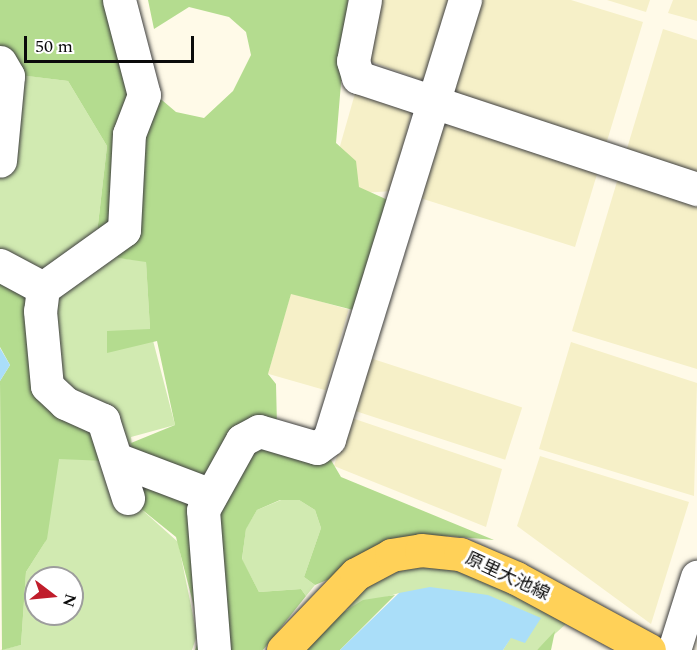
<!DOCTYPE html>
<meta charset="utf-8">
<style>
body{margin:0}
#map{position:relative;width:697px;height:650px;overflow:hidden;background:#fffae8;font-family:Spectral,"Noto Sans JP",serif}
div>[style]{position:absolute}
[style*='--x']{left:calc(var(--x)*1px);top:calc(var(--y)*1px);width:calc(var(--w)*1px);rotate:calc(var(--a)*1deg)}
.farmland>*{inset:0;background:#f6f0c8;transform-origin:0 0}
.green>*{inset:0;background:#d1eab1}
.forest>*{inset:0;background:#b4dc8f}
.water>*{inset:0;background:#aadef9}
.roads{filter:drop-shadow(0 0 2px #3e3e3e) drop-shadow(0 0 2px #3e3e3e)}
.minor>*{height:33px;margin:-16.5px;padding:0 16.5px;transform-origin:16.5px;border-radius:16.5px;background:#fff}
.major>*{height:33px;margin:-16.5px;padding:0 16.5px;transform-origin:16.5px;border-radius:16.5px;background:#ffd158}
span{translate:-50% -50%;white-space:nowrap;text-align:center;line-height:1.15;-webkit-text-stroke:6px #fff;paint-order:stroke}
.street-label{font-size:18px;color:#0b0b0b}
.north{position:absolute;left:24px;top:566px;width:60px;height:60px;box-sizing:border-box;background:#fff;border:2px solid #9d9d9d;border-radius:50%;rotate:106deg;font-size:16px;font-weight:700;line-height:24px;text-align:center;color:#0b0b0b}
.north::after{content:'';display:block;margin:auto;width:21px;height:27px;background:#c01d2b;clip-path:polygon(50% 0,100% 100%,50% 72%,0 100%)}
.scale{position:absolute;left:24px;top:36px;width:170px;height:27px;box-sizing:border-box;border:3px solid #0b0b0b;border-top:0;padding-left:8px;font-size:18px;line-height:21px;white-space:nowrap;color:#0b0b0b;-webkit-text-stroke:4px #fff;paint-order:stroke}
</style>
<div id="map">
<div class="farmland">
<div style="clip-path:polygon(378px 0,452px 0,427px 82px,364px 59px)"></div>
<div style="clip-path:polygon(482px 0,571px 0,643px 22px,575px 247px,417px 197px)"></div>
<div style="clip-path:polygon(607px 0,650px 0,646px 12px)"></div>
<div style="clip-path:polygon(673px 0,697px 0,697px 21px,668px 13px)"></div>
<div style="clip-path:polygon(663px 29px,697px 40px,697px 369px,572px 331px)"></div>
<div style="clip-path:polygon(356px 90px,412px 109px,393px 191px,362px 193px,332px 174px)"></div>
<div style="left:291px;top:293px;width:60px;height:84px;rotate:16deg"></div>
<div style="clip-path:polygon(571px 342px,697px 383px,694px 496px,539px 449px)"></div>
<div style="left:370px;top:358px;width:160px;height:55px;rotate:18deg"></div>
<div style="clip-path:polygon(349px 417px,502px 469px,486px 527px,334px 466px)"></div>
<div style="clip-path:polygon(540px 456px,689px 502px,651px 624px,517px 526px)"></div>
</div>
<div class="green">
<div style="clip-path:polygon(0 56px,20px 75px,68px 81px,107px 146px,96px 242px,42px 282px,0 249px)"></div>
<div style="clip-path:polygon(evenodd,103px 245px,118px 258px,146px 261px,150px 329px,175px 425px,131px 437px,135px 472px,140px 508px,178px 542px,197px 635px,192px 650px,0 650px,21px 645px,26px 572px,45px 542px,46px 289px,103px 245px,36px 578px,72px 578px,72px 614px,36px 614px,36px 578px)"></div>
<div style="clip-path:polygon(281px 500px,299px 500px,315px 510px,321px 528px,304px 577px,315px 585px,306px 596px,301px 589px,259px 592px,242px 560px,246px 528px,257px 510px)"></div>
<div style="clip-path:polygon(460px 554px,567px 623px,537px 650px,503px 650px,511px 637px,399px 593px,344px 610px,356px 574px)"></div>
</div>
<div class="forest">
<div style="clip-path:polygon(0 0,135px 0,156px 95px,176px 112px,204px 118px,233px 91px,251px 55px,246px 32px,229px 17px,189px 7px,154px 29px,148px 0,348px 0,336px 143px,356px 161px,359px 187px,390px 201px,361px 312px,291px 294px,268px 374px,276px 384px,277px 426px,318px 438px,341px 477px,494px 540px,448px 536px,408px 546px,315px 585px,304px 577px,321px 528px,315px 510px,299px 500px,280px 500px,257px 510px,246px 529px,242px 559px,259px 592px,301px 589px,306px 596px,263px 650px,195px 650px,201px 634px,176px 537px,140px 508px,131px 443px,175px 425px,157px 341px,107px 353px,107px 331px,150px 329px,146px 262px,118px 258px,96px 242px,107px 146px,68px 81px,19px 75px,0 56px)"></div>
<div style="clip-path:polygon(0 271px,38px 296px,36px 384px,100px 421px,106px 461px,59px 459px,47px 539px,26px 572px,21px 645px,2px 650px,0 381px,10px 365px,0 347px)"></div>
<div style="clip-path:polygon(395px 595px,340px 650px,283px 650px,363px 600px)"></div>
<div style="clip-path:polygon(555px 631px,551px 650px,537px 650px)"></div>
</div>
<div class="water">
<div style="clip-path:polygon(0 348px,10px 365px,0 381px)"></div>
<div style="clip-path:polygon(430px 587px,488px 595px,541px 618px,525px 643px,511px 638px,503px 650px,340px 650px,399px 593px)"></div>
</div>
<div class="roads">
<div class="minor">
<div style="--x:119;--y:0;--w:98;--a:75.3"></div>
<div style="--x:144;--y:95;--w:42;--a:111"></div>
<div style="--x:129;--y:134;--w:96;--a:93"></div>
<div style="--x:124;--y:230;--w:100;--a:144.4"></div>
<div style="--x:43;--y:288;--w:23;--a:97"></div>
<div style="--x:40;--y:311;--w:75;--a:84.7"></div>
<div style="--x:47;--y:386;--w:25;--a:43"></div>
<div style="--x:65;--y:403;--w:42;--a:24.1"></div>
<div style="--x:103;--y:420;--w:82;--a:72.2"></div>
<div style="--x:365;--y:0;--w:62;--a:101.1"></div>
<div style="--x:353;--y:61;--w:17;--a:73"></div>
<div style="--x:358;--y:77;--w:357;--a:18.3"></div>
<div style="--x:0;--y:62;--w:16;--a:60"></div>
<div style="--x:8;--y:76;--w:85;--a:95.4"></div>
<div style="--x:0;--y:265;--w:49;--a:28.1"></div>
<div style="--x:119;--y:460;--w:98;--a:20.8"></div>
<div style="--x:214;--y:650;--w:140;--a:-94.5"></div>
<div style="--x:203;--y:510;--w:80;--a:-60.9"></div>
<div style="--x:242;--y:440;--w:19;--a:-28"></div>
<div style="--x:259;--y:431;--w:60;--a:16.3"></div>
<div style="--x:317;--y:448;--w:15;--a:-37"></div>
<div style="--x:329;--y:439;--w:460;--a:-72.8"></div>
<div style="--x:674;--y:650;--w:77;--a:-72.5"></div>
</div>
<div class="major">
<div style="--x:283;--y:650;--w:105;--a:-46.2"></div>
<div style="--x:356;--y:574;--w:40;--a:-28"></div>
<div style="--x:391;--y:555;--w:30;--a:-9"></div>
<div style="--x:421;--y:550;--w:39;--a:6"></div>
<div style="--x:460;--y:554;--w:61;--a:23.2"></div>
<div style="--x:516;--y:578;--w:151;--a:28.4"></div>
</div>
</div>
<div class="street-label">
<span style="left:507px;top:577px;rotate:25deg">原里大池線</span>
</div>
<div class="north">N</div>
<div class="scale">50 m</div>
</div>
